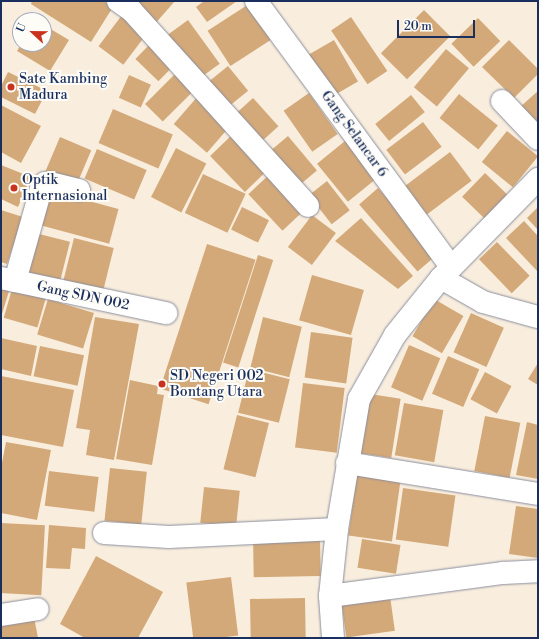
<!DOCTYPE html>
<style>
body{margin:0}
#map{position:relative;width:539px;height:639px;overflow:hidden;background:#f9eede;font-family:"Libre Bodoni",serif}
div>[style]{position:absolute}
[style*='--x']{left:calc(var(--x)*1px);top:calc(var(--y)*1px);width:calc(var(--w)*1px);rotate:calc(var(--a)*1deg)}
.building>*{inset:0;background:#d4a979;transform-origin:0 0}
.roads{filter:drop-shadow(0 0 1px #8a8e9e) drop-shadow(0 0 1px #8a8e9e)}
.street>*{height:22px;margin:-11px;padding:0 11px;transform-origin:11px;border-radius:11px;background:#fff}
.dots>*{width:11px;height:11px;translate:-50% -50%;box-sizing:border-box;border:2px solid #fdfcf7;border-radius:50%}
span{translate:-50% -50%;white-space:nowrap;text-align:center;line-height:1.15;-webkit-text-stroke:4px #fdfcf7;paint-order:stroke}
.poi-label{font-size:14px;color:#1b2f5e}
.left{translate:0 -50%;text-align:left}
.street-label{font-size:14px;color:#1b2f5e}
.frame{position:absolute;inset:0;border:2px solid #1b2f5e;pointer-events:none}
.north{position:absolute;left:12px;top:12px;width:40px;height:40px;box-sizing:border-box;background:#fdfcf7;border:1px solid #a3aaba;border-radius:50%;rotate:292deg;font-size:11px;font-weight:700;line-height:16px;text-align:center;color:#1b2f5e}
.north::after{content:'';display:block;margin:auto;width:14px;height:18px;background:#c8321e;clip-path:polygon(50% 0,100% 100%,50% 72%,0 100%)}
.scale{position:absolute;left:397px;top:20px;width:78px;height:18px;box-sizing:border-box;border:2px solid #1b2f5e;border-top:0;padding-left:5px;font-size:12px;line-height:14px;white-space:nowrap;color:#1b2f5e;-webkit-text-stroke:3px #fdfcf7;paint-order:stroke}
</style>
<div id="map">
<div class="building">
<div style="clip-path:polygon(32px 1px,104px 1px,113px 7px,91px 42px,31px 4px)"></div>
<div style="clip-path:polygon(139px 1px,175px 1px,154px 25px,134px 6px)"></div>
<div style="clip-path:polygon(204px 1px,237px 1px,207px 22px,196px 7px)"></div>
<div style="left:252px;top:2px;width:42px;height:53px;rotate:57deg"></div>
<div style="left:424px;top:10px;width:37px;height:61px;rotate:45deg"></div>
<div style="left:122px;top:15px;width:31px;height:39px;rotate:37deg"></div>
<div style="left:351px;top:17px;width:65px;height:24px;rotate:56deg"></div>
<div style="left:478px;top:18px;width:32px;height:37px;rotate:46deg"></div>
<div style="left:188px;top:20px;width:54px;height:30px;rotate:54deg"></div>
<div style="clip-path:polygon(44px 25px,69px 40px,50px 71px,17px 51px,21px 44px,44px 44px)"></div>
<div style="left:334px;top:40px;width:48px;height:30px;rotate:60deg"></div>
<div style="clip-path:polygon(509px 40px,538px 69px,538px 74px,514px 98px,482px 67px)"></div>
<div style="left:150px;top:44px;width:32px;height:21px;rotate:44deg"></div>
<div style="left:446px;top:49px;width:30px;height:50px;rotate:40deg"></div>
<div style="left:228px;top:66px;width:32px;height:27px;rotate:51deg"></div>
<div style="left:179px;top:70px;width:25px;height:48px;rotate:45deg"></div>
<div style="clip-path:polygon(8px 72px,47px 91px,35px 114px,1px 97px,1px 86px)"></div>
<div style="left:129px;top:75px;width:24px;height:25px;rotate:24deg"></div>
<div style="clip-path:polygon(538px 91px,538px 126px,520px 107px)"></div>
<div style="left:309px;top:93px;width:50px;height:31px;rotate:55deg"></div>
<div style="left:459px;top:94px;width:50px;height:31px;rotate:39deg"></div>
<div style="left:411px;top:95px;width:22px;height:46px;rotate:51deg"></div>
<div style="left:198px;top:96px;width:44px;height:37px;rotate:41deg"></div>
<div style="left:253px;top:98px;width:38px;height:23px;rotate:48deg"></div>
<div style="clip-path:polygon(1px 105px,41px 126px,21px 163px,1px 152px)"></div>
<div style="left:113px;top:109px;width:65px;height:37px;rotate:23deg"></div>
<div style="left:423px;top:122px;width:31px;height:46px;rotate:53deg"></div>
<div style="left:236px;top:131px;width:50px;height:36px;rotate:46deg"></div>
<div style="left:507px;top:131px;width:40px;height:40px;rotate:39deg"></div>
<div style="left:288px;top:136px;width:45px;height:26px;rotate:50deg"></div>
<div style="left:60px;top:137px;width:34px;height:37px;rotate:23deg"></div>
<div style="left:345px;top:141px;width:49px;height:36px;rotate:51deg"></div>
<div style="left:176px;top:148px;width:34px;height:55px;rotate:27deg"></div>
<div style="left:97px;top:149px;width:54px;height:32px;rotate:23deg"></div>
<div style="left:450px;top:152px;width:36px;height:56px;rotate:53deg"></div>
<div style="clip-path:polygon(1px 165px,31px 177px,18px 207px,1px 199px)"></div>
<div style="left:271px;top:173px;width:50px;height:31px;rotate:47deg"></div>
<div style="left:485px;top:173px;width:32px;height:33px;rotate:44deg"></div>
<div style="left:203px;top:174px;width:47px;height:43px;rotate:25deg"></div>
<div style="left:327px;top:181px;width:37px;height:23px;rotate:52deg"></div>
<div style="left:378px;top:188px;width:89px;height:25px;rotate:49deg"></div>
<div style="left:48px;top:190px;width:73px;height:36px;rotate:15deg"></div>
<div style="left:242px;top:207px;width:30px;height:25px;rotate:26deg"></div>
<div style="clip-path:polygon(538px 207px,538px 230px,527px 218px)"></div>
<div style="clip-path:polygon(1px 210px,23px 217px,7px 264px,1px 262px)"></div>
<div style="left:312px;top:215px;width:30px;height:40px;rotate:37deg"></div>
<div style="clip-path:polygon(361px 218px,413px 276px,398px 289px,335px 241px)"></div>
<div style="clip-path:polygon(524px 221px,538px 236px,538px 272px,506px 238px)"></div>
<div style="left:35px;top:233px;width:36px;height:45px;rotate:14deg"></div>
<div style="left:74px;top:238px;width:41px;height:49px;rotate:14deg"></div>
<div style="left:497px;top:242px;width:47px;height:25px;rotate:46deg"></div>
<div style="left:207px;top:244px;width:51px;height:152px;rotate:18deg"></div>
<div style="left:258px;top:255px;width:16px;height:113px;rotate:18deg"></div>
<div style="left:312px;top:275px;width:54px;height:47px;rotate:16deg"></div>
<div style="clip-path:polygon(1px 285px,10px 288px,1px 317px)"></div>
<div style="left:12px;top:289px;width:35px;height:30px;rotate:16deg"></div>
<div style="left:48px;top:299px;width:48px;height:37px;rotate:17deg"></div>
<div style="left:434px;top:299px;width:34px;height:43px;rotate:30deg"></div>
<div style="left:471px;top:313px;width:36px;height:43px;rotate:24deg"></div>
<div style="clip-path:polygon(95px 317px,139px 324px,114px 460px,86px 455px,90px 430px,76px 428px)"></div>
<div style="left:263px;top:317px;width:40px;height:52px;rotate:14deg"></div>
<div style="left:311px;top:332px;width:42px;height:46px;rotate:8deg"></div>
<div style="clip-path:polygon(1px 338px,37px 346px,31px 376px,1px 369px)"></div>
<div style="left:409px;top:345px;width:34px;height:46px;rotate:23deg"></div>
<div style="left:40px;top:346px;width:45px;height:31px;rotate:12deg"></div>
<div style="left:448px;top:356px;width:34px;height:41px;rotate:23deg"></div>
<div style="clip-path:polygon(538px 363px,538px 385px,528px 379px)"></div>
<div style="left:249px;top:369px;width:42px;height:45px;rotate:14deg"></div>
<div style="left:485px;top:372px;width:30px;height:31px;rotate:28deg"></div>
<div style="clip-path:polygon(1px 376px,74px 390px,63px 447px,1px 435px)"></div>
<div style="clip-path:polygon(130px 380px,158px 386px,157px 394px,164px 395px,152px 465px,116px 459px)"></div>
<div style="left:303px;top:383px;width:42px;height:65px;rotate:7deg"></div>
<div style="left:370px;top:394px;width:31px;height:60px;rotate:9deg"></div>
<div style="left:404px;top:403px;width:40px;height:53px;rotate:10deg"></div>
<div style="left:237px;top:415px;width:33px;height:56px;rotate:14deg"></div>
<div style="left:485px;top:416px;width:36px;height:56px;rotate:11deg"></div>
<div style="clip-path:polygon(527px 422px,538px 425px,538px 479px,516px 475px)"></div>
<div style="clip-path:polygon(6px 442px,51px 450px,37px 520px,1px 513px,1px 468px)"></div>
<div style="left:110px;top:468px;width:37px;height:53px;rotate:6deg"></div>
<div style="left:49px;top:471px;width:50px;height:35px;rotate:7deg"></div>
<div style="left:357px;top:474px;width:44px;height:62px;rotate:8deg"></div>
<div style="left:204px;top:487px;width:36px;height:36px;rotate:6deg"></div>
<div style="left:403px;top:488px;width:53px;height:52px;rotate:8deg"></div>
<div style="clip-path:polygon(516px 506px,538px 509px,538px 558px,509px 554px)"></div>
<div style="left:1px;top:523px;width:44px;height:70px;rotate:3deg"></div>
<div style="clip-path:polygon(49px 525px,86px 528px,85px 549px,72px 548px,70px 569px,46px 568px)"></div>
<div style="left:320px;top:535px;width:41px;height:67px;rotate:89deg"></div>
<div style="left:362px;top:539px;width:39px;height:29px;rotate:9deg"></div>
<div style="clip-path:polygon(96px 556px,163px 592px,138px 638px,85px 638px,60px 624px)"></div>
<div style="left:231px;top:577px;width:59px;height:45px;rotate:83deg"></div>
<div style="left:390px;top:596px;width:35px;height:49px;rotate:82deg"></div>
<div style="left:305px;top:598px;width:40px;height:55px;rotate:89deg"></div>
<div style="clip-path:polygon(34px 617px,38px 638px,1px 638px,1px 624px)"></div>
</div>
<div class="roads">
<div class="street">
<div style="--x:118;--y:1;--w:16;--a:35"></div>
<div style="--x:131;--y:10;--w:264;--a:47.9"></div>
<div style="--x:256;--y:1;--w:329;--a:53.7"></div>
<div style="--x:502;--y:101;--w:52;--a:46.5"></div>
<div style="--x:1;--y:278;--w:169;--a:12"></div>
<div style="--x:441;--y:278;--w:48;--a:29.7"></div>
<div style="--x:483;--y:302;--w:57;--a:15.3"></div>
<div style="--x:15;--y:281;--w:96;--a:-74.2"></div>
<div style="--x:41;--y:189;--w:7;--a:-56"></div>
<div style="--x:45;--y:183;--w:5;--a:0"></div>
<div style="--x:50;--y:183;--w:30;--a:14"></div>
<div style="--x:347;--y:463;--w:193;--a:9.2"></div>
<div style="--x:104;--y:533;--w:65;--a:3.5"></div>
<div style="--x:169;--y:537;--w:168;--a:-2.7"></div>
<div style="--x:330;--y:596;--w:175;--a:-7.6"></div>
<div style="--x:503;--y:573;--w:35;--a:-3"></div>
<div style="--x:1;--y:615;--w:37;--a:-9"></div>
<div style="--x:333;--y:638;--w:42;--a:-94.1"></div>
<div style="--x:330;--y:596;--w:67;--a:-84"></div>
<div style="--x:337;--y:529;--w:132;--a:-80.4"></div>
<div style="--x:359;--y:399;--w:73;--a:-60.6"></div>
<div style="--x:395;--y:335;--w:73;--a:-51.1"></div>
<div style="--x:441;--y:278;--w:139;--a:-45.6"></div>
</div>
</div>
<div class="dots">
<div style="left:11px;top:87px;background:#c8321e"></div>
<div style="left:14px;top:188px;background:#c8321e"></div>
<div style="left:162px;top:384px;background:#c8321e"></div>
</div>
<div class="poi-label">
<span class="left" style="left:19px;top:87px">Sate Kambing<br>Madura</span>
<span class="left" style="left:22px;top:188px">Optik<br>Internasional</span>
<span class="left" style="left:170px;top:384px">SD Negeri 002<br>Bontang Utara</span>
</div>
<div class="street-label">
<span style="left:354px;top:134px;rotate:54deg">Gang Selancar 6</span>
<span style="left:83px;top:296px;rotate:12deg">Gang SDN 002</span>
</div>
<div class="frame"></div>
<div class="north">U</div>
<div class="scale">20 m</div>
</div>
